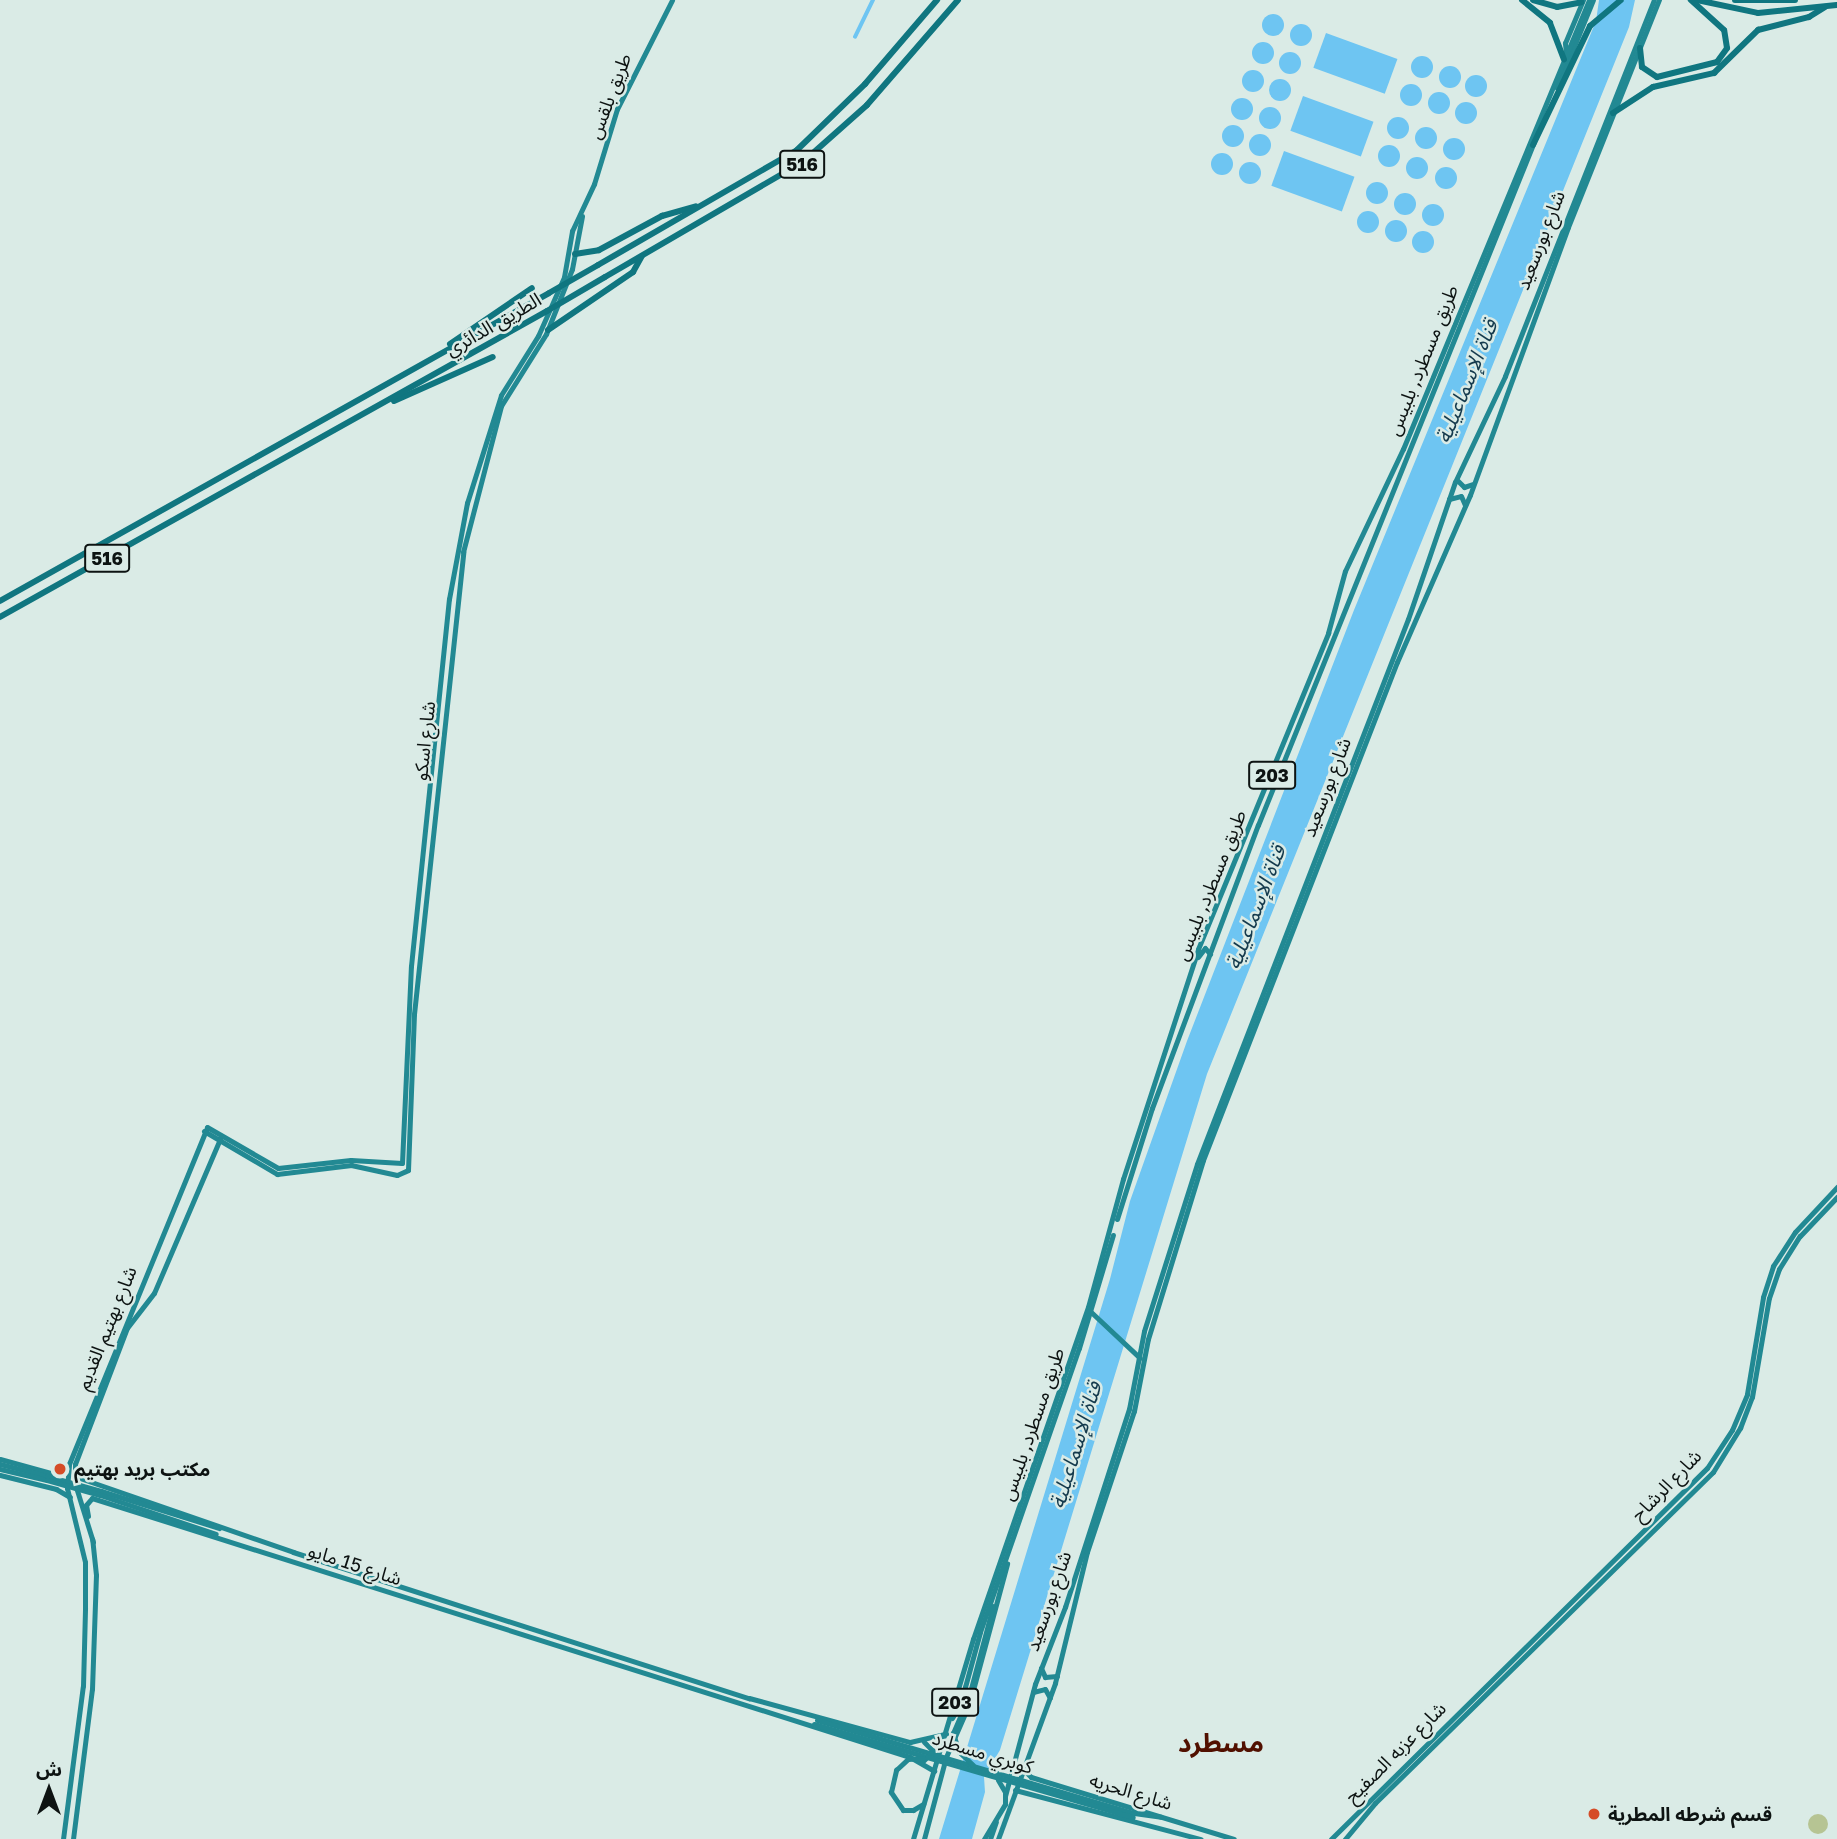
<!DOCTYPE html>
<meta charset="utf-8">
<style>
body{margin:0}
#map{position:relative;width:1837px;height:1839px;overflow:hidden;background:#daebe6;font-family:"Golos Text","Noto Sans Arabic",sans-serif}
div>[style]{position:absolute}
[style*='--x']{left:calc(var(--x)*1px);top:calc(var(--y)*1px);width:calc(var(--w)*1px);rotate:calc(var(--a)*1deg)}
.green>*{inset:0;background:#b6c493}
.round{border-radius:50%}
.water>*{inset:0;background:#6ec5f2;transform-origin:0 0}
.canal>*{height:3.5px;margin:-1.75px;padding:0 1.75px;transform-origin:1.75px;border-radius:1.75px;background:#6ec5f2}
.major>*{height:5px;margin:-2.5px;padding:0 2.5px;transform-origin:2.5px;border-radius:2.5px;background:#228993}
.highway>*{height:6px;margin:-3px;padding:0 3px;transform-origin:3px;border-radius:3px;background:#107680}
.major-bridge>*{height:5px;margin:-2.5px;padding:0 2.5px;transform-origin:2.5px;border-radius:2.5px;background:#228993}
.highway-bridge>*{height:6px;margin:-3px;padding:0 3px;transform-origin:3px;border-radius:3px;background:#107680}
.dots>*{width:19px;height:19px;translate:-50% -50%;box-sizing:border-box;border:4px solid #daebe6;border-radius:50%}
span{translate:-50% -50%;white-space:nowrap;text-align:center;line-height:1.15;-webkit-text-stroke:5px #daebe6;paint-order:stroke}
.shield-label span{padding:2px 5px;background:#daebe6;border:2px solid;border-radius:5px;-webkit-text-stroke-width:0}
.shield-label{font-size:18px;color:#0d1312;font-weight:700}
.street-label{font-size:19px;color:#0d1312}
.poi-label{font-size:19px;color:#0d1312;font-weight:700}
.left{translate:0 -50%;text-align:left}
.water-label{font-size:21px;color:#143a4d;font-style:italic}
.district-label{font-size:26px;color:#511000;font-weight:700}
.north{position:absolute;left:14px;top:1755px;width:70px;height:70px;-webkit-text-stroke:5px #daebe6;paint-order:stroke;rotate:0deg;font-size:19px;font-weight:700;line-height:28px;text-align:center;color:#0d1312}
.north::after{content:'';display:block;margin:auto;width:24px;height:32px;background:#0d1312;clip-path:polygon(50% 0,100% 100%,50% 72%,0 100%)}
</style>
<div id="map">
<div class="green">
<div class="round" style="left:1808px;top:1814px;width:20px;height:20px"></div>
</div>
<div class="water">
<div style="clip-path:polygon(1599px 0,1635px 0,1629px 27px,1207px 1074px,1000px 1750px,984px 1777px,985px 1792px,972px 1839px,939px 1839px,1110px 1279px,1130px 1201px,1187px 1041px,1354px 610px,1596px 21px)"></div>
<div class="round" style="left:1262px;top:14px;width:22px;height:22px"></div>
<div class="round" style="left:1290px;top:24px;width:22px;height:22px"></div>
<div style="left:1326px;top:33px;width:76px;height:37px;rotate:20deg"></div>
<div class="round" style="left:1252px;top:42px;width:22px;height:22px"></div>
<div class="round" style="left:1279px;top:52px;width:22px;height:22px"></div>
<div class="round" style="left:1411px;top:56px;width:22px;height:22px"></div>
<div class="round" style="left:1439px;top:66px;width:22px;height:22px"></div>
<div class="round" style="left:1242px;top:70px;width:22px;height:22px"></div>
<div class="round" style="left:1465px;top:75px;width:22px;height:22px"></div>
<div class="round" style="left:1269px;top:79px;width:22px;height:22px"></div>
<div class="round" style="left:1400px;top:84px;width:22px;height:22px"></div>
<div class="round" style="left:1428px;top:92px;width:22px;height:22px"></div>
<div style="left:1303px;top:96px;width:75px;height:37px;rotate:20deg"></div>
<div class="round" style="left:1231px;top:98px;width:22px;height:22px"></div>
<div class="round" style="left:1455px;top:102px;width:22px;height:22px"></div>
<div class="round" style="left:1259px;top:107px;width:22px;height:22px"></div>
<div class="round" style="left:1387px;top:117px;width:22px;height:22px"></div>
<div class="round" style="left:1222px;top:125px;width:22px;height:22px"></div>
<div class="round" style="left:1415px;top:127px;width:22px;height:22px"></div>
<div class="round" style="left:1249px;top:134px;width:22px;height:22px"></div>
<div class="round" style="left:1443px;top:138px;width:22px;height:22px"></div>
<div class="round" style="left:1378px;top:145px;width:22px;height:22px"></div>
<div style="left:1284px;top:151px;width:75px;height:37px;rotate:20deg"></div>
<div class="round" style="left:1211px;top:153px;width:22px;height:22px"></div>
<div class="round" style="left:1406px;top:157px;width:22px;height:22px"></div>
<div class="round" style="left:1239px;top:162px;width:22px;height:22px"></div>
<div class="round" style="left:1435px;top:167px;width:22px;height:22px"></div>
<div class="round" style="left:1366px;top:182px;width:22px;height:22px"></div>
<div class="round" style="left:1394px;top:193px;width:22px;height:22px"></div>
<div class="round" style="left:1422px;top:204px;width:22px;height:22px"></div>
<div class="round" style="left:1357px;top:211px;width:22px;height:22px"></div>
<div class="round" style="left:1385px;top:220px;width:22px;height:22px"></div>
<div class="round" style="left:1412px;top:231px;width:22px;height:22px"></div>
</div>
<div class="canal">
<div style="--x:855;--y:37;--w:41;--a:-64.1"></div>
</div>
<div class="major">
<div style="--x:1566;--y:53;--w:10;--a:-96"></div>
<div style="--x:1565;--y:43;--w:47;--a:-67.3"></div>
<div style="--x:1557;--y:88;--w:95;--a:-67.8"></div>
<div style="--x:1457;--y:480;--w:10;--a:45"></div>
<div style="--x:1464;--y:487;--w:9;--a:-18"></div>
<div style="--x:1449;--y:499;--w:12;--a:-14"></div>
<div style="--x:1461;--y:496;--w:10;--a:66"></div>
<div style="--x:1198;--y:957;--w:11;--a:-52"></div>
<div style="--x:1205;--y:948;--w:8;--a:50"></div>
<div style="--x:204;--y:1131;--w:85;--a:30.5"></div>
<div style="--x:277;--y:1174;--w:75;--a:-6.9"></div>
<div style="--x:351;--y:1165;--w:47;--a:12.3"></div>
<div style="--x:397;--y:1175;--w:12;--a:-24"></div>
<div style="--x:408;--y:1170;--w:156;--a:-87.8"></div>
<div style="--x:414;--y:1014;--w:465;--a:-83.9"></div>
<div style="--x:463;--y:552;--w:151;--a:-75.4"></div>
<div style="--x:501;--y:406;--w:85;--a:-58"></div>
<div style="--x:546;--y:334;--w:70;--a:-68.2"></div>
<div style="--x:572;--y:269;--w:54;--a:-79.3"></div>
<div style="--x:1117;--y:1219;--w:116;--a:-72.5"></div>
<div style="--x:1152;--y:1108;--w:302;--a:-69.5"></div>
<div style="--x:1258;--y:825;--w:737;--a:-68"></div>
<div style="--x:1091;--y:1312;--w:67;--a:43.2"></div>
<div style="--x:0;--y:1459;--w:60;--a:15.4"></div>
<div style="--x:58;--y:1475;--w:9;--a:-18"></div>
<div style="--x:0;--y:1464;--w:49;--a:14.3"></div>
<div style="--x:0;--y:1469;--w:48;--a:13.2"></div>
<div style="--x:0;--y:1475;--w:58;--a:14"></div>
<div style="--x:56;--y:1489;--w:16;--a:30"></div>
<div style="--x:74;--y:1476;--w:232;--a:19.1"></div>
<div style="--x:293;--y:1552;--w:479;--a:17.8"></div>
<div style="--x:749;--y:1698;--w:167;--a:15.3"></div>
<div style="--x:910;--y:1742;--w:37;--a:-13"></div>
<div style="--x:101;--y:1491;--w:124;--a:17.4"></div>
<div style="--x:100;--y:1495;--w:122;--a:18.6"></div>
<div style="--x:92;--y:1498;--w:858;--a:17.57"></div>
<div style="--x:910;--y:1757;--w:28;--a:30"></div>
<div style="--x:88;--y:1516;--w:11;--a:-100"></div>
<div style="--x:86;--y:1505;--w:9;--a:-49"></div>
<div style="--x:93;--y:1542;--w:61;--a:-107.2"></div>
<div style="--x:75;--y:1484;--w:20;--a:-90"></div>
<div style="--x:75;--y:1464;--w:146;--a:-69.1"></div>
<div style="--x:127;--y:1328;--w:44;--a:-52.4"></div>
<div style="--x:154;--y:1293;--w:168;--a:-66.8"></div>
<div style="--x:1041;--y:1668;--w:10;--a:66"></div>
<div style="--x:1045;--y:1677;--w:12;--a:-5"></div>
<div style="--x:973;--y:1690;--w:131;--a:-74.9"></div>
<div style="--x:1033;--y:1692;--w:12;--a:-14"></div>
<div style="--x:1045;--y:1689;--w:10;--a:61"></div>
<div style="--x:952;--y:1718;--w:13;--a:-58"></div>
<div style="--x:959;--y:1707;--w:7;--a:16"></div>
<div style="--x:922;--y:1762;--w:16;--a:-45"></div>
<div style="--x:933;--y:1751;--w:13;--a:-135"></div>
<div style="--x:1022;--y:1768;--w:13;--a:45"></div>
<div style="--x:1031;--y:1777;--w:212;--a:17"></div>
<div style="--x:1015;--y:1790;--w:192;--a:14.8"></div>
<div style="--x:1005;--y:1796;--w:116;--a:-75"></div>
<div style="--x:1035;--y:1684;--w:83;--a:-68.7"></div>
<div style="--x:1065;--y:1607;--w:208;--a:-72.1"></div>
<div style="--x:1129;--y:1409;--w:79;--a:-79.1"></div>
<div style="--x:1144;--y:1331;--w:175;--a:-72.4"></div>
<div style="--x:1197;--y:1164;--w:584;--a:-68.84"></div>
<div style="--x:1408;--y:619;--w:145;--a:-71.1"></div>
<div style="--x:1455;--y:482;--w:117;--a:-64.7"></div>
<div style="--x:1505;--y:376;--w:404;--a:-68.4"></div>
<div style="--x:903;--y:1810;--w:10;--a:0"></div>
<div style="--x:913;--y:1810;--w:12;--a:-31"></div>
<div style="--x:1134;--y:1813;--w:27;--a:8"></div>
<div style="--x:63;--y:1839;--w:154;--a:-82.6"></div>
<div style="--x:83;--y:1686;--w:78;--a:-88.5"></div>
<div style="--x:85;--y:1608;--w:46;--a:-90"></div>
<div style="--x:85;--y:1562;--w:76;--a:-103.7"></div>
<div style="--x:67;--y:1488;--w:24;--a:-85"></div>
<div style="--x:69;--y:1464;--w:364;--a:-67.7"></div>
<div style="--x:207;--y:1127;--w:82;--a:30"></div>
<div style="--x:278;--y:1168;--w:73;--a:-6.3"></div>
<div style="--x:351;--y:1160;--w:51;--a:3.4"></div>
<div style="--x:402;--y:1163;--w:197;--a:-87.4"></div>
<div style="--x:411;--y:966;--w:369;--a:-84.1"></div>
<div style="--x:449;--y:599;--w:98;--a:-79.4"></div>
<div style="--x:467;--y:503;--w:113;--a:-72.5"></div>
<div style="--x:501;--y:395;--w:70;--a:-57.9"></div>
<div style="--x:538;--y:336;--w:64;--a:-66.2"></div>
<div style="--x:564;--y:277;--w:47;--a:-80.1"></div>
<div style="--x:572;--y:231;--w:52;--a:-64.9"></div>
<div style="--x:594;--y:184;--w:78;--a:-73"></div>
<div style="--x:617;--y:109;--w:122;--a:-63.2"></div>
<div style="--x:73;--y:1839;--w:151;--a:-82.8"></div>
<div style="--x:92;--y:1689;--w:114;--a:-88"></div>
<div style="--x:96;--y:1575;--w:36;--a:-96"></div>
<div style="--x:913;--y:1839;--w:209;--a:-73.3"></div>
<div style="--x:973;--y:1639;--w:351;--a:-70.9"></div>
<div style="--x:1088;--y:1307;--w:133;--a:-74.7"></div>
<div style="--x:1123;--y:1179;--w:242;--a:-71.9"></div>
<div style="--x:1198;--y:949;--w:342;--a:-67.6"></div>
<div style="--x:1328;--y:633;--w:64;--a:-74.7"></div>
<div style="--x:1345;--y:571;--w:135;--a:-64.6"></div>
<div style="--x:1403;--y:449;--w:486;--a:-67.5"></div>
<div style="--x:924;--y:1839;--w:85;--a:-75"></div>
<div style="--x:946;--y:1757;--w:52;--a:-66.4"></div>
<div style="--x:967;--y:1709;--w:22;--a:-95"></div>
<div style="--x:965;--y:1687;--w:57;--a:-74.7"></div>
<div style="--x:980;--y:1632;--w:301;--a:-70.8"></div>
<div style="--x:1079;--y:1348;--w:118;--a:-73.3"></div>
<div style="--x:990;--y:1839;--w:18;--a:-71"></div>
<div style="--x:998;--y:1839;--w:166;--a:-69.9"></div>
<div style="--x:1055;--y:1683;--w:135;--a:-76.3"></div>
<div style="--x:1087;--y:1552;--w:149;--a:-71.6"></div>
<div style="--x:1134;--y:1411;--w:73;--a:-79"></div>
<div style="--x:1148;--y:1339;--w:187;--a:-72.9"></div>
<div style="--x:1203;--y:1160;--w:534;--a:-68.72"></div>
<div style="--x:1397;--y:662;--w:182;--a:-66.4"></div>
<div style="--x:1470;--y:495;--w:285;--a:-69.9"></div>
<div style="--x:1568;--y:227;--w:245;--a:-68.2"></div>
<div style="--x:1331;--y:1839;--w:528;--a:-44.62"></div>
<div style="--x:1707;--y:1468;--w:45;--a:-56.7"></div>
<div style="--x:1732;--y:1430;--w:39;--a:-67"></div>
<div style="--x:1747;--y:1394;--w:98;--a:-80.6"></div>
<div style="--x:1763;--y:1297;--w:33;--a:-72"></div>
<div style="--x:1773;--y:1266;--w:40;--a:-57.1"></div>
<div style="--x:1795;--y:1232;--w:62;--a:-47"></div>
<div style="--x:1345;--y:1839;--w:47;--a:-50.2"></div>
<div style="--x:1375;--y:1803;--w:473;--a:-44.4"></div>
<div style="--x:1713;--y:1472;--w:52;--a:-58.5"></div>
<div style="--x:1740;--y:1428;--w:33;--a:-69"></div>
<div style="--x:1752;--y:1397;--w:100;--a:-80.3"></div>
<div style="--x:1769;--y:1298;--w:31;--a:-71"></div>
<div style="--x:1779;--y:1269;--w:39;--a:-58"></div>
<div style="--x:1800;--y:1236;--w:54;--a:-46.5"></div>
</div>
<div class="highway">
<div style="--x:1522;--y:0;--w:36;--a:39"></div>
<div style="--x:1550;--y:23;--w:39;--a:69"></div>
<div style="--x:1533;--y:0;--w:25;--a:16"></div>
<div style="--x:1557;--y:7;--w:25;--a:-11"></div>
<div style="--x:1697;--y:0;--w:62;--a:12"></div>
<div style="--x:1758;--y:13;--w:79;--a:-5.8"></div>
<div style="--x:1735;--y:0;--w:60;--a:0"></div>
<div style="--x:1640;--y:48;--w:19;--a:84"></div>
<div style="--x:1642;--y:67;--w:18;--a:34"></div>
<div style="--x:1657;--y:77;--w:62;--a:-14"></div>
<div style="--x:1717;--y:62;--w:17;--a:-54"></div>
<div style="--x:1727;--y:48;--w:18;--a:-99"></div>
<div style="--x:1724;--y:30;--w:45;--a:-137.7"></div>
<div style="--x:1613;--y:113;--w:48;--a:-33"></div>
<div style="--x:1653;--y:87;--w:63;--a:-12.9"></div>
<div style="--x:1714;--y:73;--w:62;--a:-44.3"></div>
<div style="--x:1758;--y:30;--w:53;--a:-14.3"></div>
<div style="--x:1809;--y:17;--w:19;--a:-32"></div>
<div style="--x:1533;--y:145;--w:132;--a:-64.4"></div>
<div style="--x:1590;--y:26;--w:40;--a:-40"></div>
<div style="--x:575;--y:254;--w:24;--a:-9"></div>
<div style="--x:599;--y:250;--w:72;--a:-28.4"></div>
<div style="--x:662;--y:216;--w:35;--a:-16"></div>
<div style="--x:598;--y:265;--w:230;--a:-30"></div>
<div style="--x:797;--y:150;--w:95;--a:-44.1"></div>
<div style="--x:865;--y:84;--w:111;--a:-49.4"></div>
<div style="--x:605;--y:277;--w:230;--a:-30.2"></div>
<div style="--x:804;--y:161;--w:84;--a:-41.6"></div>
<div style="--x:867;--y:105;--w:139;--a:-49.1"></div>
<div style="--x:548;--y:330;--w:103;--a:-34.3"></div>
<div style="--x:633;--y:272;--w:18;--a:-61"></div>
<div style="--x:450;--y:344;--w:99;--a:-34.3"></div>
<div style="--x:394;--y:401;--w:108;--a:-24"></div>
<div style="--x:0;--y:601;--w:629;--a:-29.29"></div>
<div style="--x:0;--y:617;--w:627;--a:-29.22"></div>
</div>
<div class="major-bridge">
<div style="--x:47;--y:1476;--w:56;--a:15.5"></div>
<div style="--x:47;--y:1480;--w:55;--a:15.8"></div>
<div style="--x:817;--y:1720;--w:330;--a:16.4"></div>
<div style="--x:814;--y:1724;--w:332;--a:16.3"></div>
<div style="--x:973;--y:1765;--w:19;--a:-137"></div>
<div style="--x:959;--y:1752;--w:20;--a:-108"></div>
<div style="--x:953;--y:1733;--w:40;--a:-66.6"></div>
<div style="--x:969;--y:1696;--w:93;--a:-75.1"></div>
<div style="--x:903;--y:1810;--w:22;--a:-124"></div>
<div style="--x:891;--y:1792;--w:23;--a:-77"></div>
<div style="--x:896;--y:1770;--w:16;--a:-43"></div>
<div style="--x:908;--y:1759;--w:15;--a:-4"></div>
<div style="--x:984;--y:1839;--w:41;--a:-59"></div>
<div style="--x:1005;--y:1804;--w:12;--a:-90"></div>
<div style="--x:1005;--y:1792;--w:14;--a:-120"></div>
</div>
<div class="highway-bridge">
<div style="--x:549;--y:293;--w:56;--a:-29.7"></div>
<div style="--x:547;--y:311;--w:67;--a:-30.4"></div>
</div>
<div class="dots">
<div style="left:60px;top:1469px;background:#d54c27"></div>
<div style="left:1594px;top:1814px;background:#d54c27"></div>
</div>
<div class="shield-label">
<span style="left:802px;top:164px">516</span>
<span style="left:107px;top:558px">516</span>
<span style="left:1272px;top:775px">203</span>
<span style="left:955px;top:1702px">203</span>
</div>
<div class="street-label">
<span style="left:609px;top:96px;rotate:-69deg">طريق بلقس</span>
<span style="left:1540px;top:240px;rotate:-69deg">شارع بورسعيد</span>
<span style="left:493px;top:324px;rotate:-30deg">الطريق الدائري</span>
<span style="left:1422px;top:360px;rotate:-68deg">طريق مسطرد, بلبيس</span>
<span style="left:424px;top:741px;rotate:-84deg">شارع اسكو</span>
<span style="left:1326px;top:787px;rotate:-69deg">شارع بورسعيد</span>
<span style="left:1210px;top:885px;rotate:-68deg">طريق مسطرد, بلبيس</span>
<span style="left:106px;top:1328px;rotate:-68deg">شارع بهتيم القديم</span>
<span style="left:1032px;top:1424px;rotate:-71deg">طريق مسطرد, بلبيس</span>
<span style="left:1666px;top:1485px;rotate:-46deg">شارع الرشاح</span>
<span style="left:355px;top:1564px;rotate:18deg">شارع 15 مايو</span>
<span style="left:1048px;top:1601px;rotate:-71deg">شارع بورسعيد</span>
<span style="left:983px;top:1752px;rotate:17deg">كوبري مسطرد</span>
<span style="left:1395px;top:1752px;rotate:-45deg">شارع عزبه الصفيح</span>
<span style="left:1131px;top:1791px;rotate:17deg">شارع الحريه</span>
</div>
<div class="poi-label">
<span class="left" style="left:74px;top:1469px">مكتب بريد بهتيم</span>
<span class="left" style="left:1608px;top:1814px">قسم شرطه المطرية</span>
</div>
<div class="water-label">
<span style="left:1466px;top:381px;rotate:-68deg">قناة الإسماعيلية</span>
<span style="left:1255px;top:907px;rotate:-69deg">قناة الإسماعيلية</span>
<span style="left:1075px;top:1445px;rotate:-73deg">قناة الإسماعيلية</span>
</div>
<div class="district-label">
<span style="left:1221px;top:1743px">مسطرد</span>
</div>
<div class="north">ش</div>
</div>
